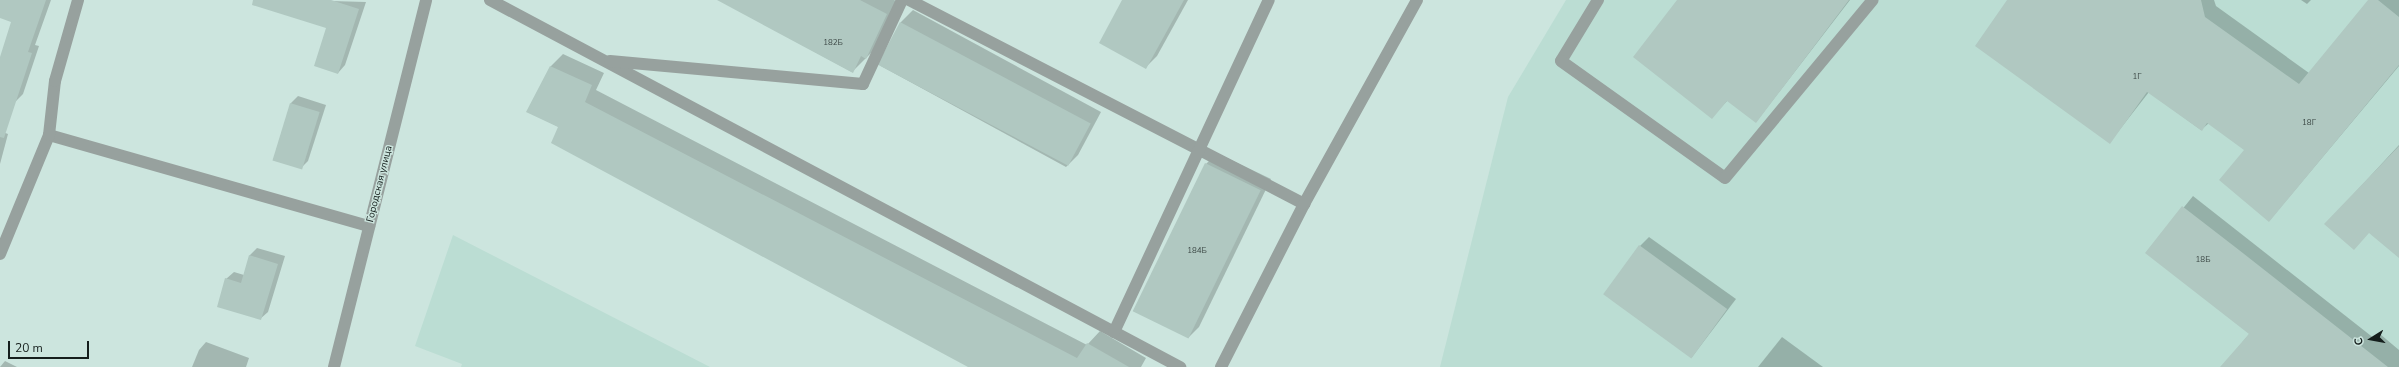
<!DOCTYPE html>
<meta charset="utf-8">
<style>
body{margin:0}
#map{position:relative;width:2399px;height:367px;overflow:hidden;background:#cce5de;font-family:"Nunito Sans",sans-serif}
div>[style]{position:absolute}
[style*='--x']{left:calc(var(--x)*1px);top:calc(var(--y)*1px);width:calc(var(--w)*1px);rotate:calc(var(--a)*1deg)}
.built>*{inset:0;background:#bbddd3}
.shadow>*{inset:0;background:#0003}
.building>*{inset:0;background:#b0c8c1;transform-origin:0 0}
.service>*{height:12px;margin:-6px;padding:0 6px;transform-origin:6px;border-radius:6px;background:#97a19e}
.minor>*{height:12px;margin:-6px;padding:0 6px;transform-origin:6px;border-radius:6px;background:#97a19e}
.tertiary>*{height:12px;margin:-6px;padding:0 6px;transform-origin:6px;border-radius:6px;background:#97a19e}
span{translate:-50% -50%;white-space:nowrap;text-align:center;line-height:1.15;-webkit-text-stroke:3px #cce5de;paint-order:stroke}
.number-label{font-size:8px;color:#3c4845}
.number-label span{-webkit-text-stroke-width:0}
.street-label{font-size:10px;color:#151e1c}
.north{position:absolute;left:2351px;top:319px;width:40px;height:40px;-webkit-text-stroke:3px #cce5de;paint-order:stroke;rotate:259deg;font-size:11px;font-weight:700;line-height:16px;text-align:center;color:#151e1c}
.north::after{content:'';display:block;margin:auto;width:14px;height:18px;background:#151e1c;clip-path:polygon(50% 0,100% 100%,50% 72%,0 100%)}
.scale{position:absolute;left:8px;top:341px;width:81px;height:18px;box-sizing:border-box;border:2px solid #151e1c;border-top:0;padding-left:5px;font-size:12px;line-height:14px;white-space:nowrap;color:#151e1c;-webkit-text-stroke:3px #cce5de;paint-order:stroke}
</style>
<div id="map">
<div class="built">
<div style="clip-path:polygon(1566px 0,2399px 0,2399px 367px,1440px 367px,1508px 97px)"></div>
<div style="clip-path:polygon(453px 235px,710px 367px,461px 367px,462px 364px,415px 346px)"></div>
</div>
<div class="shadow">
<div style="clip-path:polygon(0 0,51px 0,35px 45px,39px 46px,23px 94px,16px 101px,0 96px,0 60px,13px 22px,0 17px)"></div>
<div style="clip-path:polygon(296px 0,366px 2px,345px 65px,338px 73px,327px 28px)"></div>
<div style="clip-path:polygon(719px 0,894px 0,898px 2px,878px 46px,852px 72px)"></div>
<div style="clip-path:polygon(1123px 0,1188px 0,1157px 56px,1146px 67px)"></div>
<div style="clip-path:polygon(1678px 0,1850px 0,1756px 122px,1728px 100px,1712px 117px)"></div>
<div style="clip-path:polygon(2009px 0,2214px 0,2216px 6px,2309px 73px,2369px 0,2399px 0,2399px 66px,2269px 221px,2245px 150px,2209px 123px,2201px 130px,2149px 92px,2110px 142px)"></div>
<div style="clip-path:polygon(2301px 0,2311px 0,2307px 4px)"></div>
<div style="clip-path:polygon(913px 10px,1101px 112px,1078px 155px,1066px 167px,881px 66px,901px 22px)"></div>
<div style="clip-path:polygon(563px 54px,604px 73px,596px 90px,1087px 345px,1100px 331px,1146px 358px,1141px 367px,971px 367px,559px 127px,528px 112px,551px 66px)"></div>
<div style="clip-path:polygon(298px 96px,326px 105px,308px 161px,301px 168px,291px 103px)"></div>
<div style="clip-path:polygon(0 131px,8px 134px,0 164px)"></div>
<div style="clip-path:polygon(2399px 145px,2399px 257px,2369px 232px,2326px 224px)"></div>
<div style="clip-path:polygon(1217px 153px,1271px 179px,1199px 327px,1188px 338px,1206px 164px)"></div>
<div style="clip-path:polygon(2193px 196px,2375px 339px,2380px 334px,2399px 350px,2399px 367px,2222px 367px,2250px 333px,2147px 253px)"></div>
<div style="clip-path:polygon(1649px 237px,1736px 299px,1692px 357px,1640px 246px)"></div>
<div style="clip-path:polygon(257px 248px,285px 256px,268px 312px,260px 319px,226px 279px,234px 272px,244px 275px,250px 255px)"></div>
<div style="clip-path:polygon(1782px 337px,1823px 367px,1758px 367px)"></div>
<div style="clip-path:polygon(206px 342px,249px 358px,246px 367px,192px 367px,199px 350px)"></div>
<div style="clip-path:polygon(5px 361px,17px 367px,0 367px)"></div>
</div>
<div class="building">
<div style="clip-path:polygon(0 0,46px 0,28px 52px,32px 53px,4px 138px,0 137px,0 57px,11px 22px,0 18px)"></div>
<div style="clip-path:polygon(253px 0,331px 0,359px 9px,338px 74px,314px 66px,326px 28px,252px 5px)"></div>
<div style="clip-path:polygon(717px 0,860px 0,887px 14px,866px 59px,861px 56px,853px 73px)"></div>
<div style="clip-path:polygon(1122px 0,1184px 0,1146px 69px,1099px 43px)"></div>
<div style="clip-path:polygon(1677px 0,1849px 0,1756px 123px,1727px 101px,1712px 119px,1633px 57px)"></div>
<div style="clip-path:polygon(2007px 0,2201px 0,2205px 17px,2299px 84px,2368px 0,2378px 0,2399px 17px,2399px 65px,2269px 222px,2219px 180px,2244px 150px,2207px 123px,2202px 131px,2147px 92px,2110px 144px,1975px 46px)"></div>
<div style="left:900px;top:22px;width:216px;height:48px;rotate:28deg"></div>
<div style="clip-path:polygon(550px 66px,592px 85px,585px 102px,1077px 358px,1087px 343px,1129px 367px,968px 367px,551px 143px,558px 127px,526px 112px)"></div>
<div style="left:290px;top:103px;width:31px;height:60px;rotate:17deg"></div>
<div style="clip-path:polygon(2399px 146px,2399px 258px,2369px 233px,2354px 250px,2324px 224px)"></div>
<div style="left:1205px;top:163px;width:62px;height:165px;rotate:26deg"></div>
<div style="clip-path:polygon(2182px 206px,2239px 250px,2388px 367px,2220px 367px,2249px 334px,2145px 253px)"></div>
<div style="left:1639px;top:245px;width:109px;height:61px;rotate:36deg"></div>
<div style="clip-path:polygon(249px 255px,278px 264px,261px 320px,217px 307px,225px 278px,241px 283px)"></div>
</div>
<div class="service">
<div style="--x:490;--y:0;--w:782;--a:28.01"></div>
<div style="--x:909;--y:0;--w:445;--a:27.3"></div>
<div style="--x:1598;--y:0;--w:71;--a:121.2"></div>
<div style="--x:1561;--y:61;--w:201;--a:35.5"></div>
<div style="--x:1725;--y:178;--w:231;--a:-50.3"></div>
<div style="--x:610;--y:61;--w:254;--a:5.2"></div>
<div style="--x:863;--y:84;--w:93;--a:-65.1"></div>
<div style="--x:1114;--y:332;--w:366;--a:-65"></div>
<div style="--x:1221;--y:367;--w:183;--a:-63"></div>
<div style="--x:1304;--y:204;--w:233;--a:-61"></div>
</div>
<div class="minor">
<div style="--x:49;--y:135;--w:333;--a:15.9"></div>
<div style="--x:0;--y:254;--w:129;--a:-67.6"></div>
<div style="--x:49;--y:135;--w:54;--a:-83.7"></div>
<div style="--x:55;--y:81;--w:84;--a:-74.1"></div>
</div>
<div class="tertiary">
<div style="--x:334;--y:367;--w:378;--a:-75.9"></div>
</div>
<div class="number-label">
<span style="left:833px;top:43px">182Б</span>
<span style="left:2137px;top:77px">1Г</span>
<span style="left:2309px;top:123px">18Г</span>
<span style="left:1197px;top:251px">184Б</span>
<span style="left:2203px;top:260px">18Б</span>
</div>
<div class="street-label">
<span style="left:380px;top:184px;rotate:-76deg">Городская улица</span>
</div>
<div class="north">С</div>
<div class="scale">20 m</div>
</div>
